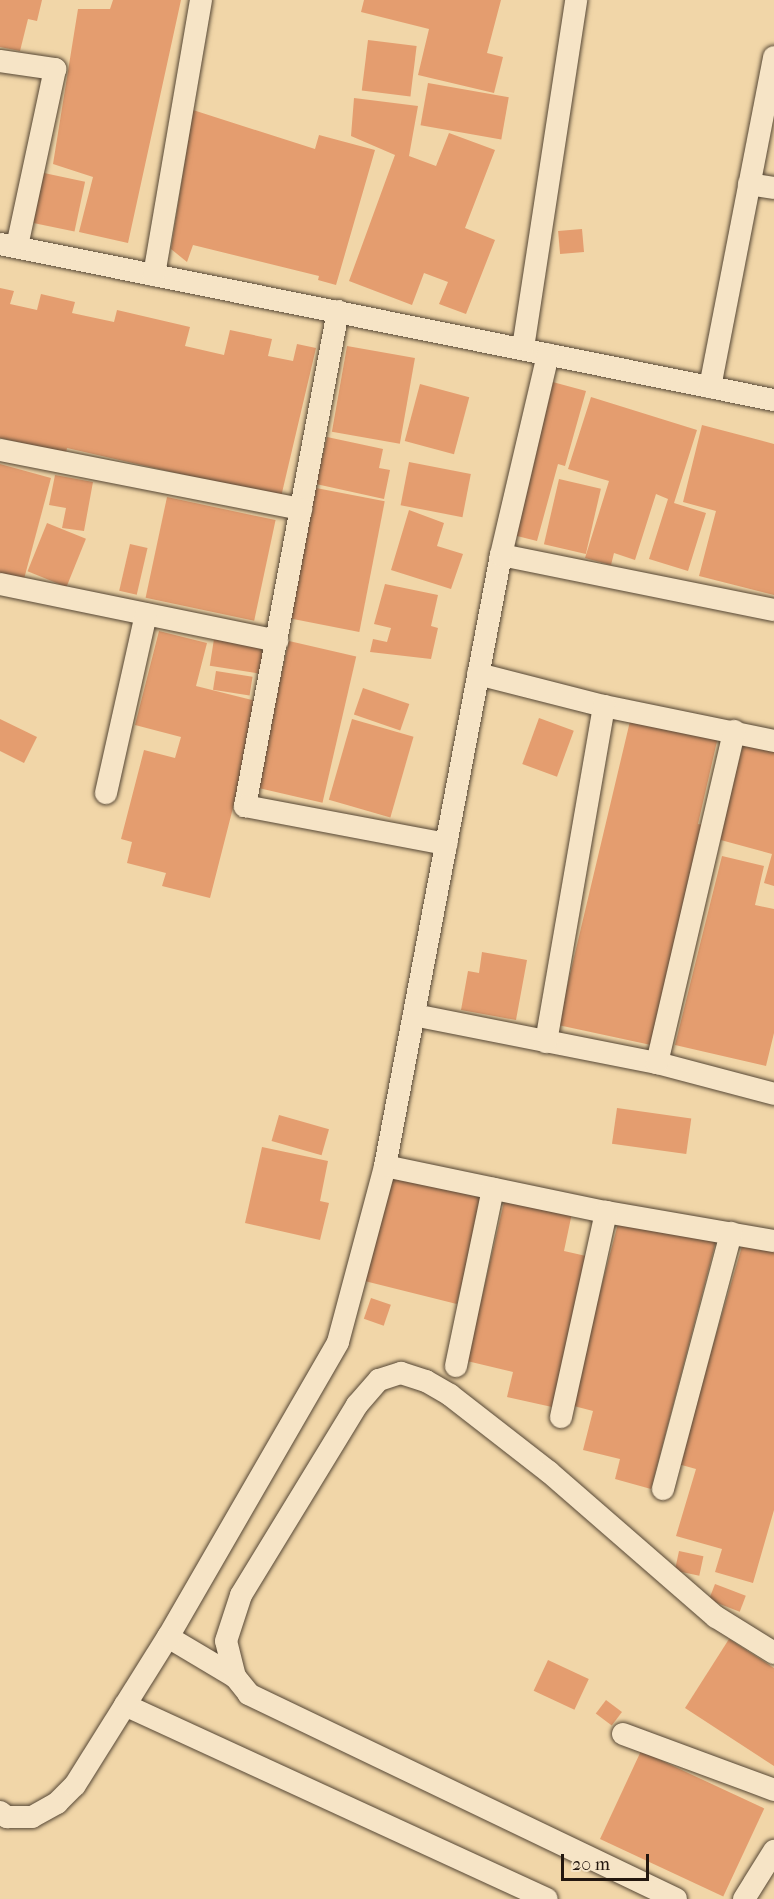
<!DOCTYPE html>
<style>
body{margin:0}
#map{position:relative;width:774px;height:1899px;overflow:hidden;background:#f1d6a8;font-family:"IM FELL French Canon",serif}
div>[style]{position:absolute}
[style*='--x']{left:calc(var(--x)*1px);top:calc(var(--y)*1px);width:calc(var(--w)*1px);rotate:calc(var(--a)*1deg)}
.building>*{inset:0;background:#e49d6f;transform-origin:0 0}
.roads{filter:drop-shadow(0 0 2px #564735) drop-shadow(0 0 2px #564735)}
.minor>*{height:22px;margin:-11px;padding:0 11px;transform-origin:11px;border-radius:11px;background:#f6e4c6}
span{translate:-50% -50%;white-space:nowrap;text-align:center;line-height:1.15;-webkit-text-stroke:5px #f6e4c6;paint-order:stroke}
.scale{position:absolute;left:561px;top:1854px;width:88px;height:27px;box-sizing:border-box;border:3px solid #23170f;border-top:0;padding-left:8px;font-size:18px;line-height:21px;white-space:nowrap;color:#23170f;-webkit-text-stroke:4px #f6e4c6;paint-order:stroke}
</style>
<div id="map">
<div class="building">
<div style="clip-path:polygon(0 0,42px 0,37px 21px,28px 19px,20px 51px,0 47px)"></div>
<div style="clip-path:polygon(113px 0,181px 0,128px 243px,79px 232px,93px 177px,53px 164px,78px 9px,110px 9px)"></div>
<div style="clip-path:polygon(364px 0,501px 0,487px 53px,503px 57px,494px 93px,418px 75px,429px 29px,361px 12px)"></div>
<div style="left:368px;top:40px;width:49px;height:51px;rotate:7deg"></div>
<div style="left:428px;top:83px;width:82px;height:43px;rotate:10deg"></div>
<div style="clip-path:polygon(354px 98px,418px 106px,409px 156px,436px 166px,449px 133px,495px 150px,465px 228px,495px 240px,466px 314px,439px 304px,448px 282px,424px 273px,412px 305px,349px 281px,395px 155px,351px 136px)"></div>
<div style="clip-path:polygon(193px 110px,315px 149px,319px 135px,375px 150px,336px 285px,318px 280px,319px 276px,193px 245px,187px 262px,171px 249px)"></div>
<div style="left:44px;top:173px;width:42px;height:51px;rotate:12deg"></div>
<div style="left:582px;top:229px;width:23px;height:24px;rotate:85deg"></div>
<div style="clip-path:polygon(0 288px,14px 291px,10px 304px,37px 310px,41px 294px,75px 302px,72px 313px,114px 322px,117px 310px,190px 327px,185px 346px,224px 355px,230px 330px,272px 339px,268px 356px,293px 361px,297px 344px,316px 348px,281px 497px,67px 448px,66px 453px,0 438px)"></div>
<div style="left:347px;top:346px;width:69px;height:87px;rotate:10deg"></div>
<div style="clip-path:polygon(549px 381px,586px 391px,565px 466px,558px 464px,537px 541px,509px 534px)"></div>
<div style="left:420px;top:384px;width:51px;height:59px;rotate:15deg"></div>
<div style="clip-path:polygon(591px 397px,697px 430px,674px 503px,706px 513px,688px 571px,649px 559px,668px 499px,656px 494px,635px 560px,614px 553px,611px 565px,585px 558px,609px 481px,568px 469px)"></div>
<div style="clip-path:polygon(702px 425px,774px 444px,774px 595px,699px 576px,716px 511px,683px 502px)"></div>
<div style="clip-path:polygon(327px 437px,383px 449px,379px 468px,390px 470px,384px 499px,316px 484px)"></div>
<div style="left:409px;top:462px;width:63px;height:44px;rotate:11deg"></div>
<div style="clip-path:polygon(0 464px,51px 478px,24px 579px,0 573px)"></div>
<div style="clip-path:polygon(55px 475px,93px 482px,84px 531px,62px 528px,66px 508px,49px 505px)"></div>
<div style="left:559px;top:479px;width:43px;height:67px;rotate:13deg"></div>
<div style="left:316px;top:488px;width:70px;height:133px;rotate:11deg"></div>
<div style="left:167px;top:497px;width:111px;height:103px;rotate:12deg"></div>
<div style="clip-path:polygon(409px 510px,444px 523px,437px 546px,463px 554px,451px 589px,391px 570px)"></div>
<div style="left:47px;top:523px;width:42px;height:52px;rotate:22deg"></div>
<div style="left:130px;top:544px;width:18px;height:48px;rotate:13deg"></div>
<div style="clip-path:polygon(385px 584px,438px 595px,431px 626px,438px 628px,431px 659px,370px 652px,373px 639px,387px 642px,391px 628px,374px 624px)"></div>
<div style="clip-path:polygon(159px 631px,207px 643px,196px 686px,260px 702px,210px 898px,162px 886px,166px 873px,127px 863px,132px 842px,121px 839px,144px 750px,175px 758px,181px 737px,135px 725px)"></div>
<div style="left:214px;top:639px;width:51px;height:27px;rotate:9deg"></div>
<div style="left:289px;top:641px;width:69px;height:150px;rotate:13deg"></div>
<div style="left:216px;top:671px;width:37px;height:19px;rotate:9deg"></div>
<div style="left:363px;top:688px;width:49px;height:28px;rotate:19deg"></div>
<div style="clip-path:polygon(631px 717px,718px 737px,698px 824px,703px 825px,651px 1045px,558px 1025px)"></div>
<div style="left:539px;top:718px;width:37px;height:49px;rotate:20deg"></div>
<div style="clip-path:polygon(0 719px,37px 737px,24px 763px,0 751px)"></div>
<div style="left:352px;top:719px;width:64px;height:84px;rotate:16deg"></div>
<div style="clip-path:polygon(744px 742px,774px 750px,774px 886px,764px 883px,772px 854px,717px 839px)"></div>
<div style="clip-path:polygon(722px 856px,764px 866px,755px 905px,774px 909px,774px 1033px,766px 1066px,675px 1045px)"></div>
<div style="clip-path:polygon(482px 952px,527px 960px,516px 1020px,461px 1010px,468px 971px,479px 973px)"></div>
<div style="left:617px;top:1108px;width:75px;height:36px;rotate:8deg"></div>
<div style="left:279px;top:1115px;width:52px;height:27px;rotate:16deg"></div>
<div style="clip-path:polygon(262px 1147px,328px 1161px,320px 1201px,329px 1203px,320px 1240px,245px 1223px)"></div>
<div style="left:390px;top:1175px;width:96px;height:109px;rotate:14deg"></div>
<div style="clip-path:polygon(505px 1198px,572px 1213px,564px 1251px,586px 1256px,552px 1407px,507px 1397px,513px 1372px,467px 1361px)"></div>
<div style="clip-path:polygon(619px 1220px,716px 1241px,651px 1489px,615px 1479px,620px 1459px,583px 1450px,593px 1411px,570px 1405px)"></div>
<div style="clip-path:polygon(743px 1243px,774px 1251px,774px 1510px,753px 1583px,715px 1572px,722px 1549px,676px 1536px,696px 1469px,678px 1464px)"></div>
<div style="left:371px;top:1298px;width:21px;height:22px;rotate:19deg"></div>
<div style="left:679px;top:1551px;width:25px;height:20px;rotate:12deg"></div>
<div style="left:715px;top:1584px;width:33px;height:17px;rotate:21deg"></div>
<div style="clip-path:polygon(729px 1639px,774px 1668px,774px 1766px,685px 1708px)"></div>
<div style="left:548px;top:1660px;width:45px;height:34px;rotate:25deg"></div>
<div style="left:606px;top:1700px;width:20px;height:17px;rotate:37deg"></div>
<div style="left:641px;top:1751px;width:136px;height:97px;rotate:25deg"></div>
</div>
<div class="roads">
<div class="minor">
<div style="--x:0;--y:61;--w:56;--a:8.3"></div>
<div style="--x:55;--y:69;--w:182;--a:102.1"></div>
<div style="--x:749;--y:184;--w:25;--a:9"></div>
<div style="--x:0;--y:244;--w:790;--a:11.4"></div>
<div style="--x:154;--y:275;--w:279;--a:-80.3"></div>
<div style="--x:338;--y:311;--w:504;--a:100.64"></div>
<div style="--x:245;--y:806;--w:205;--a:10.7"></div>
<div style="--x:523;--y:348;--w:352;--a:-81.3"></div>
<div style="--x:710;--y:387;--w:336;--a:-79"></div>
<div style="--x:0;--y:450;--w:307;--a:11.1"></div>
<div style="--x:501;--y:555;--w:278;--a:11.4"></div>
<div style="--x:0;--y:584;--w:283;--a:11.6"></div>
<div style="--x:478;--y:674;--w:130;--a:14.3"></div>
<div style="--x:604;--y:706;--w:174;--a:11.6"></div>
<div style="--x:106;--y:793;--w:183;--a:-77.4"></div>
<div style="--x:414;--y:1015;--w:248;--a:11.2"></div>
<div style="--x:657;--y:1063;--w:121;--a:14.8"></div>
<div style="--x:546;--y:1042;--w:341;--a:-80.2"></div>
<div style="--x:657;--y:1063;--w:341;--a:-76.9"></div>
<div style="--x:385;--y:1166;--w:226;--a:11.8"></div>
<div style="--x:606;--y:1212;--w:170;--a:9.8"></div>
<div style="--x:456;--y:1366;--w:181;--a:-78.2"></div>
<div style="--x:561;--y:1417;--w:210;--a:-77.6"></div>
<div style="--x:663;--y:1489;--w:265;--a:-75.1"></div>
<div style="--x:168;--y:1637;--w:78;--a:30.8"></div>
<div style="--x:125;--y:1705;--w:464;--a:24.7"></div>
<div style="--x:623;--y:1734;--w:161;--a:20.3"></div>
<div style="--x:0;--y:1812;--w:9;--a:36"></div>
<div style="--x:7;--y:1817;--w:25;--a:0"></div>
<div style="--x:32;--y:1817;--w:29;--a:-29"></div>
<div style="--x:57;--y:1803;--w:25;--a:-45"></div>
<div style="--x:75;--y:1785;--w:175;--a:-57.9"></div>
<div style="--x:168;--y:1637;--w:340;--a:-60"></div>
<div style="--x:338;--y:1342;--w:182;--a:-75"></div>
<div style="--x:385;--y:1166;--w:622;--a:-79.25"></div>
<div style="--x:501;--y:555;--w:206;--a:-76.8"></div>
<div style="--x:676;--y:1899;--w:474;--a:-154.4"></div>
<div style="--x:249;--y:1694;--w:22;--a:-129"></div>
<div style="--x:235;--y:1677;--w:37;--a:-104"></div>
<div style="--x:226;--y:1641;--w:48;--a:-71.9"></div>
<div style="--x:241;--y:1595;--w:223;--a:-58.6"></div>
<div style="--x:357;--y:1405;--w:33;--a:-49"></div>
<div style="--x:379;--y:1380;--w:23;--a:-18"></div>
<div style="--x:401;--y:1373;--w:26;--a:18"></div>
<div style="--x:426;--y:1381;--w:28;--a:30"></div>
<div style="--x:450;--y:1395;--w:125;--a:37.9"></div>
<div style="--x:549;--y:1472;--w:221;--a:41"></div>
<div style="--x:716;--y:1617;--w:68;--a:31.8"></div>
<div style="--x:744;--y:1899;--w:57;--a:-58"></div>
</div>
</div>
<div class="scale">20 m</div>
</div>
